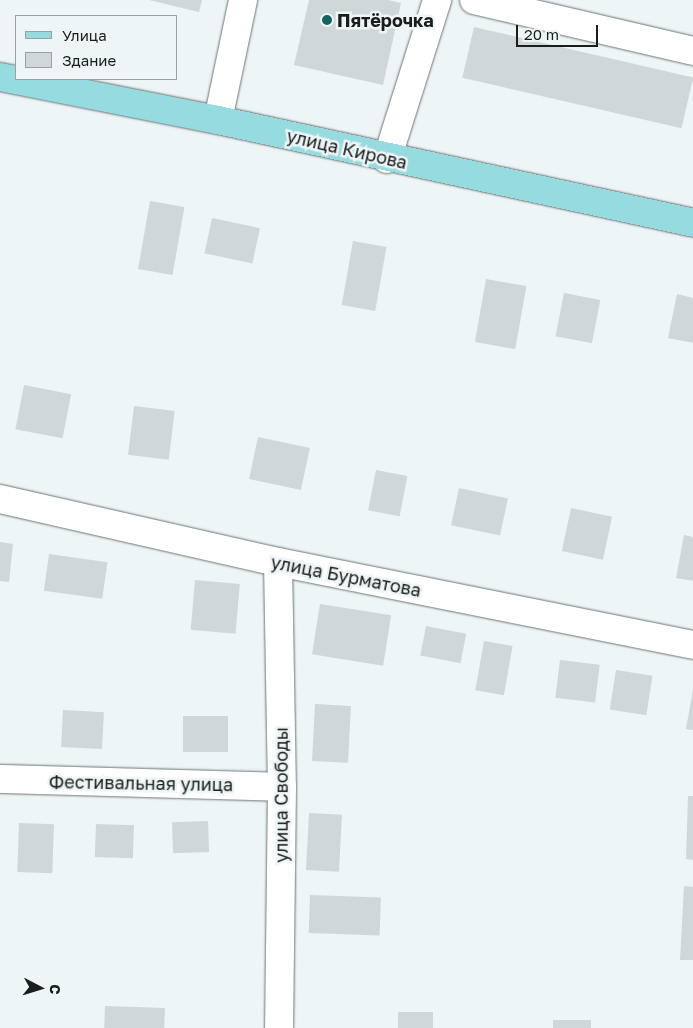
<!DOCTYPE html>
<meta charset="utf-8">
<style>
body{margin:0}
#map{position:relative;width:693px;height:1028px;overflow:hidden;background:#eef5f6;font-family:"Golos Text",sans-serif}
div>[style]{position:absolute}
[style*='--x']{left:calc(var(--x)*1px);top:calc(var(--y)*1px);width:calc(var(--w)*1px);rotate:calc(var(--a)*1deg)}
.building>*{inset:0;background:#d0d7d8;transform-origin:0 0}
.roads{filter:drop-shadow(0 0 1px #6e7575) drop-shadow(0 0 1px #6e7575)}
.minor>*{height:28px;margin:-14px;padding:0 14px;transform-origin:14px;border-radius:14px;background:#fff}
.major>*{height:28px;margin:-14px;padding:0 14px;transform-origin:14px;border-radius:14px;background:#95dbdf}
.dots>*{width:14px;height:14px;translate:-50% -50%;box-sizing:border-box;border:2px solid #eef5f6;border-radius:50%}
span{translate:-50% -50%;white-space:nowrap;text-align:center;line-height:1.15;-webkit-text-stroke:5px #eef5f6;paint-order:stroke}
.poi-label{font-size:18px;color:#1b1d1d;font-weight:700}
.left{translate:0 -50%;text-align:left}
.street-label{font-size:18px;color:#1b1d1d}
.legend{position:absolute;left:15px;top:15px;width:162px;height:65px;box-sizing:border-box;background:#eef5f6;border:1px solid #9a9f9f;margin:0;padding:6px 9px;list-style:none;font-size:15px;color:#1b1d1d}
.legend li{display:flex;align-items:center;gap:10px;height:25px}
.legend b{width:25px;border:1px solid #9a9f9f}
.north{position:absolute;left:15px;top:963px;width:50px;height:50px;-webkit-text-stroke:4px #eef5f6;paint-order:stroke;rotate:95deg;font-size:14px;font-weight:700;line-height:20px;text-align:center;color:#1b1d1d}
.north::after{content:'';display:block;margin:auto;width:18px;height:22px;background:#1b1d1d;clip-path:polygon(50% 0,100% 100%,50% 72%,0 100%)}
.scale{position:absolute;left:516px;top:25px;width:82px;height:22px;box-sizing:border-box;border:2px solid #1b1d1d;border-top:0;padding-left:6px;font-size:15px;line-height:18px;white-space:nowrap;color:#1b1d1d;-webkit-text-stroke:4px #eef5f6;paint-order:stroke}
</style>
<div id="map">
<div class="building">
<div style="clip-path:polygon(149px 0,202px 0,199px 12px)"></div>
<div style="clip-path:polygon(309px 0,388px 0,401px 3px,383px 85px,294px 65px)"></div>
<div style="left:474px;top:27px;width:225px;height:52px;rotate:13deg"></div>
<div style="left:150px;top:201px;width:35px;height:69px;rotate:10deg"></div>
<div style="left:212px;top:218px;width:49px;height:36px;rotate:12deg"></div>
<div style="left:353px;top:241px;width:34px;height:65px;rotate:10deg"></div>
<div style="left:486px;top:279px;width:41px;height:64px;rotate:10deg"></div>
<div style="left:564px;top:293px;width:37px;height:44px;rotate:11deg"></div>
<div style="clip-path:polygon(677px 294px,693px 298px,693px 343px,668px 338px)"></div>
<div style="left:24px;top:385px;width:48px;height:45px;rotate:11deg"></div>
<div style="left:134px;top:406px;width:41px;height:49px;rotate:7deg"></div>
<div style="left:258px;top:437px;width:53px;height:43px;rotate:12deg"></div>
<div style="left:376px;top:470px;width:32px;height:41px;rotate:11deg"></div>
<div style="left:459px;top:488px;width:50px;height:38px;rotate:12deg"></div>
<div style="left:571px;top:508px;width:42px;height:44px;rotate:12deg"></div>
<div style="clip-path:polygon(684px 535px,693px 537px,693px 581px,676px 578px)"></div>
<div style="clip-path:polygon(0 542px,13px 544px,9px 582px,0 581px)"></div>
<div style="left:49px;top:554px;width:59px;height:37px;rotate:8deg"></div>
<div style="left:195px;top:580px;width:45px;height:50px;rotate:5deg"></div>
<div style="left:320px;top:604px;width:72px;height:51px;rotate:9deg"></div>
<div style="left:426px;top:626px;width:41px;height:30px;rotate:11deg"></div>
<div style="left:484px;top:641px;width:29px;height:50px;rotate:10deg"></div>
<div style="left:560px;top:660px;width:40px;height:38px;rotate:7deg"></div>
<div style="left:616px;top:670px;width:37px;height:40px;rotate:9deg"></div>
<div style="clip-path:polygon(693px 689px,693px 730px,686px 729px)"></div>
<div style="left:315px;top:704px;width:36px;height:57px;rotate:3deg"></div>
<div style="left:63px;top:710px;width:41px;height:37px;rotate:3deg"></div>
<div style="left:183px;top:716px;width:45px;height:36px"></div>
<div style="clip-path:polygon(688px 796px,693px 796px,693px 860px,686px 859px)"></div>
<div style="left:309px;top:813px;width:33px;height:57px;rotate:3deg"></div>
<div style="left:208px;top:821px;width:31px;height:36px;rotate:88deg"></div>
<div style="left:19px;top:823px;width:35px;height:49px;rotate:2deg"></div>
<div style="left:96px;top:824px;width:38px;height:33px;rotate:2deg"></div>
<div style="clip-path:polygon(684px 886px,693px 887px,693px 960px,680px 960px)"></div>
<div style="left:310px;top:895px;width:71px;height:38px;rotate:2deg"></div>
<div style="left:105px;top:1006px;width:60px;height:22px;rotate:2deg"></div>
<div style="left:398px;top:1012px;width:35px;height:16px"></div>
<div style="left:553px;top:1020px;width:38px;height:8px"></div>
</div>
<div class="roads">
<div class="minor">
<div style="--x:474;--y:0;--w:225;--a:13.1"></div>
<div style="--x:218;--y:120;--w:123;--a:-78.2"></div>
<div style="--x:387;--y:159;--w:167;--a:-72.5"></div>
<div style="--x:0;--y:499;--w:285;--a:12.8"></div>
<div style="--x:278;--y:562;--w:423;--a:11.3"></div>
<div style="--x:278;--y:562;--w:225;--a:89"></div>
<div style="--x:282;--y:787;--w:241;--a:90.7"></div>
<div style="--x:0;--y:779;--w:282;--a:1.6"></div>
</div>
<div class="major">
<div style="--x:0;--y:77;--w:222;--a:11.2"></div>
<div style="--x:218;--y:120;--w:486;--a:12.2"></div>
</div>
</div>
<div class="dots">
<div style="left:327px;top:20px;background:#126367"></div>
</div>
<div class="poi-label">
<span class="left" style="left:337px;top:20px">Пятёрочка</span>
</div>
<div class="street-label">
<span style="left:347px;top:149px;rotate:13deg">улица Кирова</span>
<span style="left:346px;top:576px;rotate:11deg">улица Бурматова</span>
<span style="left:141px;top:783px;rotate:1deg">Фестивальная улица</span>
<span style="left:281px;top:795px;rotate:-90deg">улица Свободы</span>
</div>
<ul class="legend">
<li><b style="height:6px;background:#95dbdf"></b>Улица</li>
<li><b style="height:14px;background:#d0d7d8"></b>Здание</li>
</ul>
<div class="north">С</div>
<div class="scale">20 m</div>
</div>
